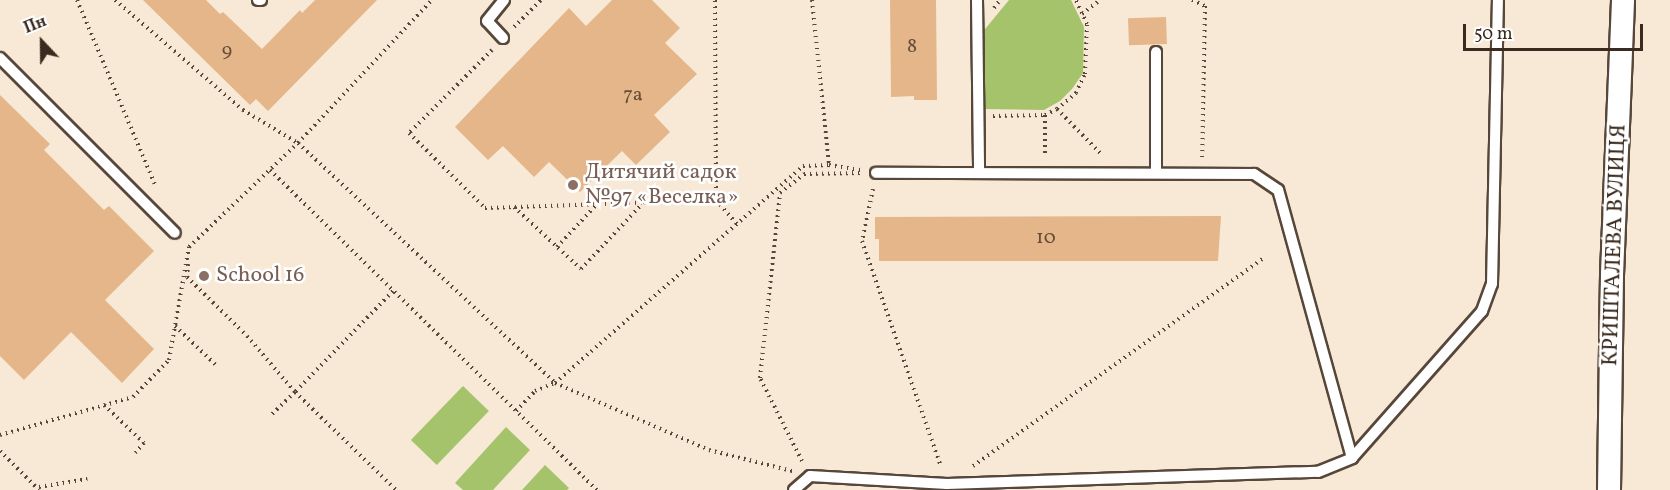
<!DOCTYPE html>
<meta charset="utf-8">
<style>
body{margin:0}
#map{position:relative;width:1670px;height:490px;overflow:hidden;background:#f7e9d6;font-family:Vollkorn,serif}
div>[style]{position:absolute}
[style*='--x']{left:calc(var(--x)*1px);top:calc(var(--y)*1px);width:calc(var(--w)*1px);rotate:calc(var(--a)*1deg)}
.green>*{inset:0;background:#a5c36b;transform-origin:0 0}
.building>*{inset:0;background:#e5b689;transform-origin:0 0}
.path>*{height:4px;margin-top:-2px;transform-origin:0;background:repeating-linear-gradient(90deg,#57473a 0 1.5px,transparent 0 6px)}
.roads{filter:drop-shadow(2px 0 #57473a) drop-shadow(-2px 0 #57473a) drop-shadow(0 2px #57473a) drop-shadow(0 -2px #57473a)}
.service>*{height:10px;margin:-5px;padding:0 5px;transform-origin:5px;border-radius:5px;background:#fff}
.minor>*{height:22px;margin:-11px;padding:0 11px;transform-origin:11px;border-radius:11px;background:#fff}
.dots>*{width:16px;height:16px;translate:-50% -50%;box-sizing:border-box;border:3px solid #fff;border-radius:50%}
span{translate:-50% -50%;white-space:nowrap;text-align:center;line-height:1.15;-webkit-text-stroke:5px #fff;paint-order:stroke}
.number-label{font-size:20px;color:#664d39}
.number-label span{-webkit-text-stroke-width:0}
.education-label{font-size:22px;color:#785e54}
.left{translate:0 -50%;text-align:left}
.street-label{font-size:22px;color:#3b2a1e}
.north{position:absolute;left:12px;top:12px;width:60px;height:60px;-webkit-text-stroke:4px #fff;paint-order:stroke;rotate:338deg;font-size:16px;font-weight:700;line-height:24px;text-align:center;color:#3b2a1e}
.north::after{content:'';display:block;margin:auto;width:21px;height:27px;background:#3b2a1e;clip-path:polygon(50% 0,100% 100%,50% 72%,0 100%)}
.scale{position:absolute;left:1463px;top:24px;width:180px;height:27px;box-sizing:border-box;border:3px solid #3b2a1e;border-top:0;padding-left:8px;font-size:18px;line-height:21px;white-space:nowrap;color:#3b2a1e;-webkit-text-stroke:4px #fff;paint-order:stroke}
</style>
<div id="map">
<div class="green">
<i style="clip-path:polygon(1009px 0,1071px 0,1084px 27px,1083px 73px,1072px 89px,1060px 101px,1044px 110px,981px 109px,981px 34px)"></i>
<i style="left:463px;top:386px;width:36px;height:75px;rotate:44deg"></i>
<i style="clip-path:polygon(506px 427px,530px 450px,493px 490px,463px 490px,455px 483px)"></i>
<i style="clip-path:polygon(545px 465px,569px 488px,567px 490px,522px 490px)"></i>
</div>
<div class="building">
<i style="clip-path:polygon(143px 0,206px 0,220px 14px,223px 12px,262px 49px,300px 10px,302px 13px,315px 0,377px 0,268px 111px,256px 99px,250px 105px)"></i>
<i style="clip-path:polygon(612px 0,652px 0,680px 28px,665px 43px,697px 74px,654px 115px,670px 132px,636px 165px,622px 151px,580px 192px,549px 162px,534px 177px,503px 146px,488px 160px,455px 127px,569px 8px,586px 26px)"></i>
<i style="clip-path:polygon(890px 0,936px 0,937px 100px,914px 100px,914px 96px,891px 97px)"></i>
<i style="left:1166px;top:17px;width:27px;height:38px;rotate:88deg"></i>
<i style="clip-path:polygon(0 95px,50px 144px,44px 150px,104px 210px,109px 206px,154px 251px,105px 300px,154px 349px,122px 383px,71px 332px,24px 380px,0 356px)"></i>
<i style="clip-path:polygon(1221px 216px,1218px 261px,879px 261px,879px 239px,875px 239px,875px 217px)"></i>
</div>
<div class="path">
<i style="--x:77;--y:0;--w:203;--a:67.1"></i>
<i style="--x:115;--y:0;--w:169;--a:40.7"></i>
<i style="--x:243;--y:110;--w:64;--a:31"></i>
<i style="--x:298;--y:143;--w:196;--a:-46.9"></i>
<i style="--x:812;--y:0;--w:166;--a:84.1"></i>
<i style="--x:1192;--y:0;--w:14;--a:25"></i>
<i style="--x:1205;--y:6;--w:151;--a:91.1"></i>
<i style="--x:994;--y:8;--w:10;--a:-53"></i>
<i style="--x:1082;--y:14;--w:23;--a:-38"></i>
<i style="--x:514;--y:27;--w:38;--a:-45"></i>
<i style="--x:492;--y:50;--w:117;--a:135"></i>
<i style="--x:409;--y:133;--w:107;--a:44.6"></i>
<i style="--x:485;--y:208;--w:231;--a:-2"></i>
<i style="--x:716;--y:200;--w:200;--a:-90.3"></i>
<i style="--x:1057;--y:109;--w:66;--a:45.6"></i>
<i style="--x:1045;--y:115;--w:42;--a:90"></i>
<i style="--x:993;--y:116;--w:52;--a:-1.1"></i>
<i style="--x:1045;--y:115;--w:13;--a:-27"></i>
<i style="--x:1057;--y:109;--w:25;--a:-40"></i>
<i style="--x:1076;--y:93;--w:21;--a:-65"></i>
<i style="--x:1085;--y:74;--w:50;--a:-87.7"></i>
<i style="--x:1087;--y:24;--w:26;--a:-115"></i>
<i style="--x:270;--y:170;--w:458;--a:44.4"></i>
<i style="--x:873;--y:189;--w:53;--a:101.9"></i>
<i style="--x:862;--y:241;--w:239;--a:70.7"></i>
<i style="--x:716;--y:200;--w:32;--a:49"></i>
<i style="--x:514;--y:207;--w:91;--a:42.8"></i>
<i style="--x:581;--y:269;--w:91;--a:-46.8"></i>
<i style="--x:557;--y:247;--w:59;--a:-47.1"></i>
<i style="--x:188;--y:264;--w:13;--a:94"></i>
<i style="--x:187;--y:277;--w:84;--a:44.5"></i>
<i style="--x:247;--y:336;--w:74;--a:49.4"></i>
<i style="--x:295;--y:392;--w:35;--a:136"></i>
<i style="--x:393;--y:291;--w:141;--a:134.1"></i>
<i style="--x:295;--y:392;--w:141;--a:44.1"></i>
<i style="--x:175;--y:326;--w:58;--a:43.6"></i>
<i style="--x:104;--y:405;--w:55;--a:43.5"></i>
<i style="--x:144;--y:443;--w:13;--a:132"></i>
<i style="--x:516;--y:411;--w:28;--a:-46"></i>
<i style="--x:535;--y:391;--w:22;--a:-22"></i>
<i style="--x:555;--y:383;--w:330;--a:-41.2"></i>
<i style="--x:803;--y:166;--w:26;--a:-2"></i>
<i style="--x:829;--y:165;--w:33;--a:9"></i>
<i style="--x:0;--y:435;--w:138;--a:-15.9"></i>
<i style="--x:133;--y:397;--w:52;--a:-45.8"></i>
<i style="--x:169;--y:360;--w:115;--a:-80"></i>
<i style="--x:189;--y:247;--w:151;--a:-43.7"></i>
<i style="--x:298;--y:143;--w:352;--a:43"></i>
<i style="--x:555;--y:383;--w:168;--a:23.5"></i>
<i style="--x:709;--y:450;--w:86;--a:14.2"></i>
<i style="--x:0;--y:451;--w:55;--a:45"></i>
<i style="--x:802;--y:461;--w:93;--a:-116.8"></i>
<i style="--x:760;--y:378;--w:186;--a:-83.8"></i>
<i style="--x:780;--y:193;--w:31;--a:-38"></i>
<i style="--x:804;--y:174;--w:58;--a:-1"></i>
<i style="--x:973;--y:466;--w:359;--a:-35.6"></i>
<i style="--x:39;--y:487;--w:49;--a:-9.5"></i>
</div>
<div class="roads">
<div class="service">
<i style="--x:258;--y:0;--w:3;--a:0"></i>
<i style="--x:977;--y:0;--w:173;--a:89.3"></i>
<i style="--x:503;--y:38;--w:23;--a:-133"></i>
<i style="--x:487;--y:21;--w:27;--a:-51"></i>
<i style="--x:1156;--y:52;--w:120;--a:90"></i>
<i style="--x:0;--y:58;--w:247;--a:45"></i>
<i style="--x:1352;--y:458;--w:196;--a:-48.5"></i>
<i style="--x:1482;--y:311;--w:29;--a:-70"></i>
<i style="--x:1492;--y:284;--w:284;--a:-88.8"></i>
<i style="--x:794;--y:490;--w:21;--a:-41"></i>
<i style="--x:810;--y:476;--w:137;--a:3.3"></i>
<i style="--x:947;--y:484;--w:371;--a:-1.9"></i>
<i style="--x:1318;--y:472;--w:37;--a:-22"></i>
<i style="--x:1352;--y:458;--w:278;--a:-105.4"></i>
<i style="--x:1278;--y:190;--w:29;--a:-146"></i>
<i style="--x:1254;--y:174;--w:378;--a:-179.8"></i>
</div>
<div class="minor">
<i style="--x:1609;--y:490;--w:215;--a:-89.2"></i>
<i style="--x:1612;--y:275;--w:275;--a:-87.7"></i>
</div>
</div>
<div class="dots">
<i style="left:573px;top:185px;background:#8d6e63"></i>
<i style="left:204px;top:276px;background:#8d6e63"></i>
</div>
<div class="number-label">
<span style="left:912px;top:47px">8</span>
<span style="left:227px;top:51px">9</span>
<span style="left:633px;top:95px">7а</span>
<span style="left:1046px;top:238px">10</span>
</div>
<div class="education-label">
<span class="left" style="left:585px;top:185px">Дитячий садок<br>№97 «Веселка»</span>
<span class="left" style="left:216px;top:276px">School 16</span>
</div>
<div class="street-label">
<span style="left:1615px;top:245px;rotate:-88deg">КРИШТАЛЕВА ВУЛИЦЯ</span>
</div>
<div class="north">Пн</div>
<div class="scale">50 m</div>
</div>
